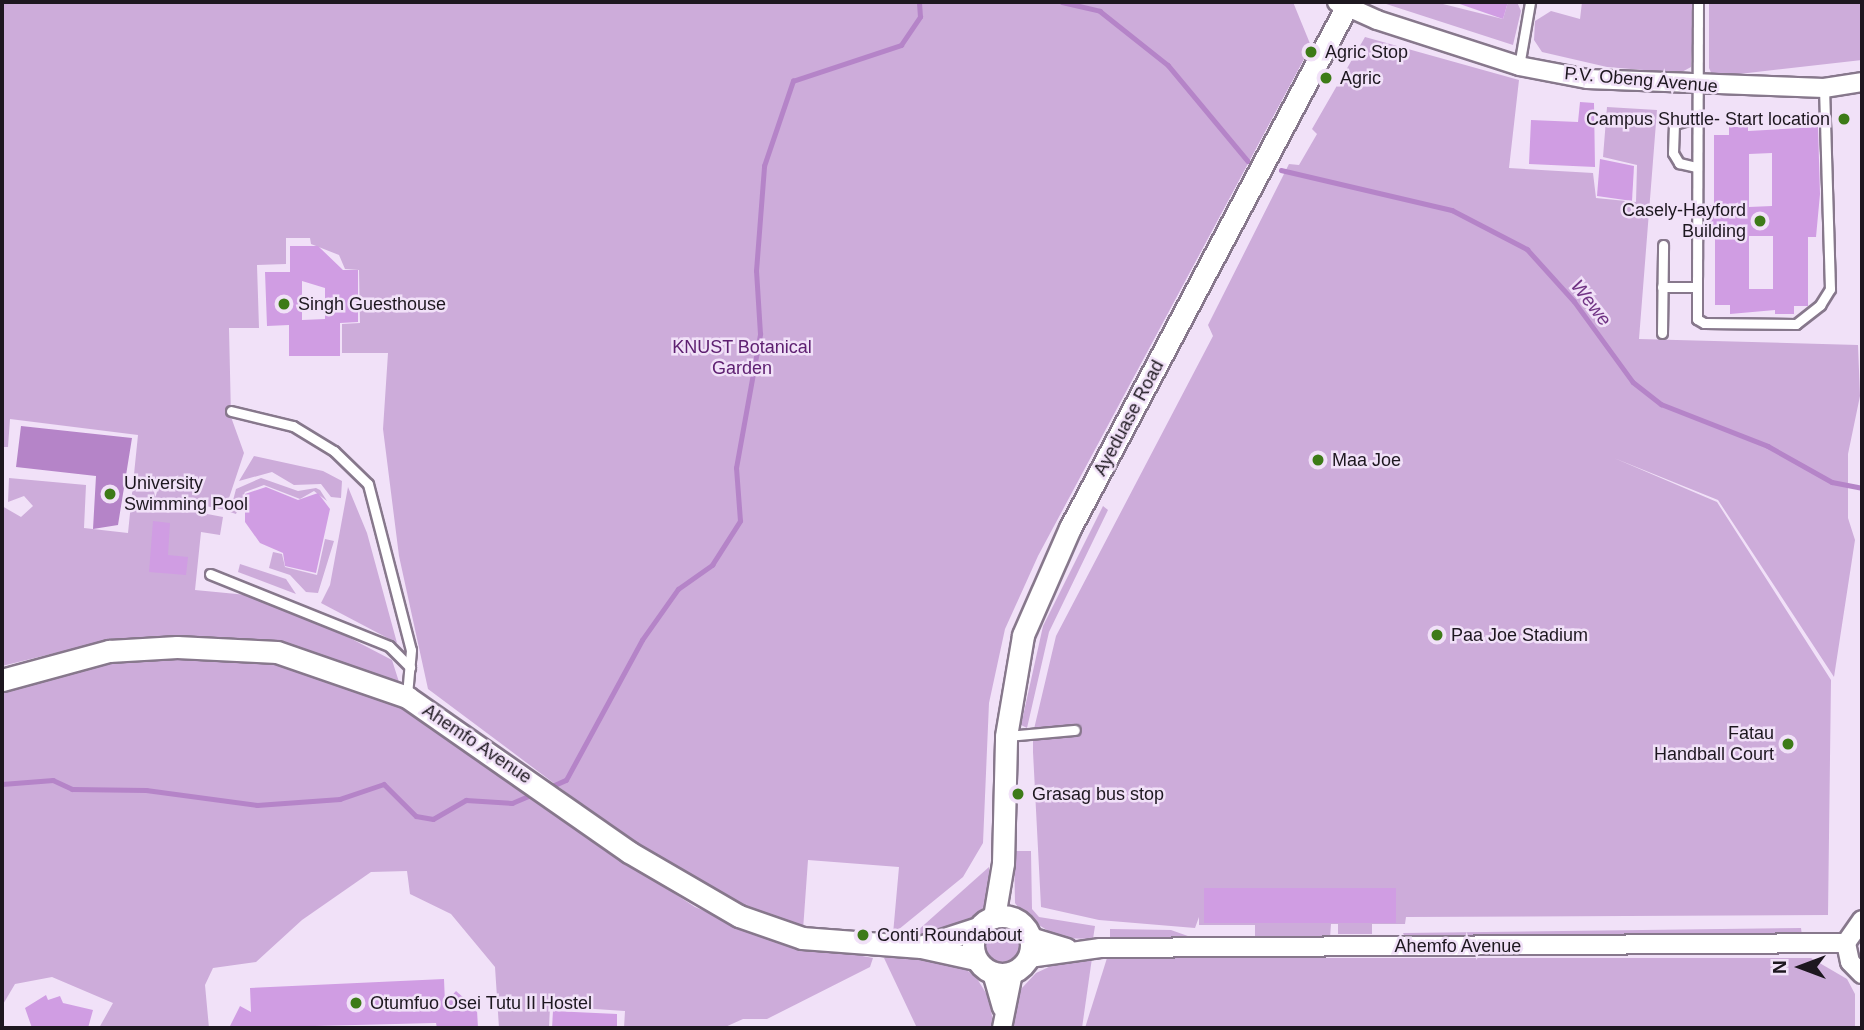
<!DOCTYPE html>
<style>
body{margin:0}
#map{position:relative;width:1864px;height:1030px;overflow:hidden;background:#f1e1f8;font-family:Arial,sans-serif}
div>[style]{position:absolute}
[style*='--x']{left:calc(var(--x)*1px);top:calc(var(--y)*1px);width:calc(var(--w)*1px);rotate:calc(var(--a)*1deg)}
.green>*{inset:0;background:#cdacda}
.round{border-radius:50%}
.water>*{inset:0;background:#b584c8}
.stream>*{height:4.5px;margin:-2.25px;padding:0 2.25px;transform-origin:2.25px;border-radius:2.25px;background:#b584c8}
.building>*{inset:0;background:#d09de3;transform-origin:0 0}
.roads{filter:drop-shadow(2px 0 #87788c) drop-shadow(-2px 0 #87788c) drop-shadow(0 2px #87788c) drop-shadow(0 -2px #87788c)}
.service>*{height:9px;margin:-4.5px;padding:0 4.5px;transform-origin:4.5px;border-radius:4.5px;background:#fff}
.minor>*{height:18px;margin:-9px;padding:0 9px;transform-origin:9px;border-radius:9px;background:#fff}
.tertiary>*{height:21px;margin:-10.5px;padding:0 10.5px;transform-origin:10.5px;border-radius:10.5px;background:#fff}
.tertiary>.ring{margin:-10.5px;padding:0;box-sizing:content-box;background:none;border:21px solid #fff;border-radius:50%}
.dots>*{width:19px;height:19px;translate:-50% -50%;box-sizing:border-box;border:4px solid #f1e1f8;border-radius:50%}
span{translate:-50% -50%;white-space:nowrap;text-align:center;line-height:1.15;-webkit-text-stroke:5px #f1e1f8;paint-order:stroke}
.poi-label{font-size:18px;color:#1d171f}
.left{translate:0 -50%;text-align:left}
.right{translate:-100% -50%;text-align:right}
.street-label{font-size:18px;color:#1d171f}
.park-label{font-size:18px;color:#5e2071}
.water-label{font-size:19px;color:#713485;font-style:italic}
.frame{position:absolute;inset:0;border:4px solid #1d171f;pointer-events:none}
.north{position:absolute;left:1766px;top:932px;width:70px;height:70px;-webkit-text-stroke:5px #f1e1f8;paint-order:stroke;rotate:270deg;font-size:19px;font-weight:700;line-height:28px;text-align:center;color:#1d171f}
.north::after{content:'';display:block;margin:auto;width:24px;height:32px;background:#1d171f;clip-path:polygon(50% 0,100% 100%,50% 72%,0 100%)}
</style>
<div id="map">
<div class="green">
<i style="clip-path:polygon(2px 2px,1293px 2px,1311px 46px,1038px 556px,1005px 629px,989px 703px,983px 843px,963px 877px,893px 934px,899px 867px,808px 860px,803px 930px,757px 915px,678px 876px,428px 689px,399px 556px,383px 429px,388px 353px,342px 353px,342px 324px,360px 323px,359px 270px,345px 269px,339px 255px,311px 244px,310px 238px,286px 238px,286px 264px,257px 265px,259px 328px,229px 328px,231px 417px,244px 453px,225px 510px,182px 501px,181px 509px,223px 517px,220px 535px,201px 532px,195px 590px,247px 595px,346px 636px,392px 660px,399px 682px,308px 650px,215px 637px,96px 643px,2px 666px,2px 506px,21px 517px,33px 506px,24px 496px,8px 502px,9px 478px,86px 485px,84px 528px,128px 533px,138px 435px,10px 419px,8px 447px,2px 447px)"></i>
<i style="clip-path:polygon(1380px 2px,1435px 2px,1503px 19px,1508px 2px,1517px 2px,1521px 11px,1513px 45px)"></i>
<i style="clip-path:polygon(1582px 2px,1695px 2px,1691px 67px,1680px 73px,1607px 67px,1542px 52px,1534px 40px,1535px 21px,1551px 11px,1580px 19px)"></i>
<i style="clip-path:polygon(1709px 2px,1862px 2px,1862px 60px,1713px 77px,1709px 68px)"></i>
<i style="clip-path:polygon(1365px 37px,1519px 80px,1509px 168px,1593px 173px,1596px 198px,1636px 202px,1637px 165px,1603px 157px,1607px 107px,1657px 110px,1639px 339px,1858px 345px,1860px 396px,1848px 454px,1848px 518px,1855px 540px,1834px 677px,1718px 500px,1614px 458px,1717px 502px,1831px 680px,1828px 915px,1406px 917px,1405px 924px,1372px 924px,1372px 934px,1338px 934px,1338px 924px,1331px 924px,1330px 938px,1255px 938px,1255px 925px,1199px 925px,1199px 917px,1195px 928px,1099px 920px,1041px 907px,1033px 752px,1033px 736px,1040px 729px,1034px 729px,1056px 636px,1213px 336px,1208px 325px,1289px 164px,1299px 165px,1317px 134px,1312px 129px)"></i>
<i style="clip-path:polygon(254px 456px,323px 471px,342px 481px,341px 498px,331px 497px,321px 484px,294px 485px,272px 472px,239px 481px)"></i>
<i style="clip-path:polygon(261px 478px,298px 491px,316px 488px,320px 490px,327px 501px,314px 491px,300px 499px,264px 485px,245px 492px,236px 514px,230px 512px,236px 489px)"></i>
<i style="clip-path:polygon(348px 487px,367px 533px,397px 643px,321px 603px,330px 585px)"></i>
<i style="clip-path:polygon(1103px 506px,1108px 510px,1049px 632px,1027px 728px,1021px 725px,1043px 626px)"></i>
<i style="clip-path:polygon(325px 539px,334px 541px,318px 593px,306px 592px,290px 575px,269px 568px,273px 552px,282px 554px,285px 567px,317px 575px)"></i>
<i style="clip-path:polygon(240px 564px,286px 579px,296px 594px,238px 572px)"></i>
<i style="clip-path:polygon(183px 657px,273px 662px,405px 707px,563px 821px,695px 907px,767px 938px,873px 958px,870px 967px,767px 1019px,743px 1019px,723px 1028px,624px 1028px,625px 1011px,550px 1006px,549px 1028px,499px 1028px,495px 967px,451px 914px,410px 894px,407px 871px,371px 872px,302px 920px,256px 962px,213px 968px,205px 985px,209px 1028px,99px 1028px,113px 1003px,52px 977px,15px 984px,2px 1006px,2px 689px,120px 662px)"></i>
<i style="clip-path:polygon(1014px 851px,1031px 851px,1032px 909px,1039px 917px,1095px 926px,1093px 939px,1060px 938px,1024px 916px,1015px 903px)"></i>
<i style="clip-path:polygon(989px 867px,989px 900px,969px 925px,907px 940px)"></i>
<i class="round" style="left:979px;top:923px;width:46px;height:46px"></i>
<i style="clip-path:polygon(1801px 928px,1802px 936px,1405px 937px,1403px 933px)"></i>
<i style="clip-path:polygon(1110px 929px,1171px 930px,1199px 940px,1110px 939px)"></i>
<i style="clip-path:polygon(884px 958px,934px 958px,960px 965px,976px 977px,989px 998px,994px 1028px,917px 1028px)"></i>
<i style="clip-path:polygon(1092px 958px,1082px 1028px,1011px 1028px,1021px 989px,1036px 973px,1066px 959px)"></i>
<i style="clip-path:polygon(1107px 958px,1811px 958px,1847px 979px,1855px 994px,1855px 1028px,1085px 1028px)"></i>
</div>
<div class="water">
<i style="clip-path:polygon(21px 426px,132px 438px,118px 525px,93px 529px,96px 476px,16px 467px)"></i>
</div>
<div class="stream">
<i style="--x:218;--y:2;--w:82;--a:0"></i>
<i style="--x:1062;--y:2;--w:39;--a:13"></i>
<i style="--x:1100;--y:11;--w:87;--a:38.5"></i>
<i style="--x:1168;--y:65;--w:125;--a:50.2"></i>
<i style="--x:1281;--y:170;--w:176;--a:13.2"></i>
<i style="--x:1452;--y:210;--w:85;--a:27.5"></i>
<i style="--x:1527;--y:249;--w:70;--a:47.9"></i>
<i style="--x:1574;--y:301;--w:100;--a:53.9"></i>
<i style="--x:1633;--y:382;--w:36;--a:38"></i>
<i style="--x:1661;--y:404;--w:115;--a:21.4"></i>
<i style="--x:1768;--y:446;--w:73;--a:29.4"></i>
<i style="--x:1832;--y:482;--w:31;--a:11"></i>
<i style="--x:2;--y:784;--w:51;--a:-4.5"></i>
<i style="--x:53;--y:780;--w:21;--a:25"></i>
<i style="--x:72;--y:789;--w:74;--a:0.8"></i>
<i style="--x:146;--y:790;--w:112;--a:7.7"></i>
<i style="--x:257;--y:805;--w:83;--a:-4.1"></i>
<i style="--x:340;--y:799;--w:46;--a:-18.8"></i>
<i style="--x:384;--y:784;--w:45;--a:45"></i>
<i style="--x:416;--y:816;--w:17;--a:10"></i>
<i style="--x:433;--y:819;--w:38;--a:-30"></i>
<i style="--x:466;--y:800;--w:46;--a:3.7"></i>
<i style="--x:512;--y:803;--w:25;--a:-23"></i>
<i style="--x:550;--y:787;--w:17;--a:-24"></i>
<i style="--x:566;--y:780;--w:159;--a:-61.5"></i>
<i style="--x:642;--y:640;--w:62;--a:-54.8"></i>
<i style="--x:678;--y:589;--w:42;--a:-35.2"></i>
<i style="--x:712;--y:565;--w:52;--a:-57.5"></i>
<i style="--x:740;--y:521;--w:53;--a:-94.3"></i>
<i style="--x:736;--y:468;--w:136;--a:-79.8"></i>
<i style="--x:760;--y:334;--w:63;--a:-93.6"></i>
<i style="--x:756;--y:271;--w:105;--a:-85.6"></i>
<i style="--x:764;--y:166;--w:90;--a:-71.2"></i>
<i style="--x:793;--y:81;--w:114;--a:-18.4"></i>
<i style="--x:901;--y:45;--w:34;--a:-56"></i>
<i style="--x:920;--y:17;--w:15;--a:-94"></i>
</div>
<div class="building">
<i style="clip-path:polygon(1454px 2px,1508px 2px,1503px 19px)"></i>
<i style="clip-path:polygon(1580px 102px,1594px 103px,1595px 167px,1529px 164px,1531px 120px,1578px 122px)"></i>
<i style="clip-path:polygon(evenodd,1729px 127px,1748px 127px,1748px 131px,1818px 127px,1820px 194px,1816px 237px,1808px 237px,1808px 306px,1794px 306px,1794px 314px,1775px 314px,1775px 310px,1730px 314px,1730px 305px,1715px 305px,1715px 236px,1705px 236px,1705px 205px,1714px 205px,1714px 135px,1729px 135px,1729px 127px,1772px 153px,1772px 206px,1749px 207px,1749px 154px,1772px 153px,1729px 127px,1749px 236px,1773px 236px,1773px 289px,1749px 289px,1749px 236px)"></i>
<i style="clip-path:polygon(1600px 159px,1634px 166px,1632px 201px,1597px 196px)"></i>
<i style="clip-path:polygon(evenodd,290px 246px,318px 246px,343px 270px,358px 270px,358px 322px,340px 323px,340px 356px,289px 356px,289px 325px,267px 326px,265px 272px,290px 272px,290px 246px,302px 281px,325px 288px,325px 319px,302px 320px,302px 281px)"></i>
<i style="clip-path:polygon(266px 487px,298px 500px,318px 493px,330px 509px,316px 573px,285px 566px,283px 553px,260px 543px,245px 522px,245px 494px)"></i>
<i style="clip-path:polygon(153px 521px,170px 523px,168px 555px,188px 557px,186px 575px,149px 572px)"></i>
<i style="left:1396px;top:888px;width:35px;height:192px;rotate:90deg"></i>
<i style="clip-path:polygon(444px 979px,445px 1003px,456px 991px,465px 999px,454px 1011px,477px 1010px,478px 1028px,437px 1028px,436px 1023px,229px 1028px,240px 1006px,251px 1012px,250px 988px)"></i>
<i style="clip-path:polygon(46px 995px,48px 1000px,60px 996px,63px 1003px,93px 1010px,88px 1028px,32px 1028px,25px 1008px)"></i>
<i style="clip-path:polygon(553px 1011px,617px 1014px,617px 1028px,552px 1028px)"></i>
</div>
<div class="roads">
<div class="service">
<i style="--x:1519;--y:66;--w:65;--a:-80.2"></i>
<i style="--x:1695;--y:118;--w:22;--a:164"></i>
<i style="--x:1674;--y:124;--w:29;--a:92"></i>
<i style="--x:1673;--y:153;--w:12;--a:59"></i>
<i style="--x:1679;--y:163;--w:17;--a:13"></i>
<i style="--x:1662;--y:287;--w:35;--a:0"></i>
<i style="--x:1697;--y:287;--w:32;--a:90"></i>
<i style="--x:1697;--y:319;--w:8;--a:30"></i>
<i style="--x:1704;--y:323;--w:92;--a:0.6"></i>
<i style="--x:1796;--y:324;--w:31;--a:-38"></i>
<i style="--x:1820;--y:305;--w:19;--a:-58"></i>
<i style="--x:1830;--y:289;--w:201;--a:-91.7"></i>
<i style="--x:1697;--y:287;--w:285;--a:-89.8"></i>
<i style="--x:1662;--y:333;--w:88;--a:-89.3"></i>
<i style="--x:231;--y:411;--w:64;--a:13.6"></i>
<i style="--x:293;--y:426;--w:48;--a:31.4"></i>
<i style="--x:334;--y:451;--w:47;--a:44.1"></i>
<i style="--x:368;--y:484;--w:171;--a:75.5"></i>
<i style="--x:411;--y:650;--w:45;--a:95.1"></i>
<i style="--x:210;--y:574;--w:193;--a:21.9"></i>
<i style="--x:389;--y:646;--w:30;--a:45"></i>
<i style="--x:1006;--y:736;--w:69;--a:-5"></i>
</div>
<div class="minor">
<i style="--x:1337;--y:2;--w:44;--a:24.2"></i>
<i style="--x:1377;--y:20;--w:149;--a:17.9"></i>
<i style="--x:1519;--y:66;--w:69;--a:10.8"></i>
<i style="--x:1587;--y:79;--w:237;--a:2.2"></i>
<i style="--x:1824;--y:88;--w:38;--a:-9"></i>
<i style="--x:1862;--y:920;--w:28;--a:125"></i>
<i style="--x:1846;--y:943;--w:19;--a:78"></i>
<i style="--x:1850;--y:962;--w:17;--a:45"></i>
<i style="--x:1031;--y:937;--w:38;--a:17"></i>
<i style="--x:1029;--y:958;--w:72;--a:-8"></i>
<i style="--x:1100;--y:948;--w:746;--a:-0.38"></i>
<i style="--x:992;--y:973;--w:36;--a:74"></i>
<i style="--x:1002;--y:1028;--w:56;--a:-78.7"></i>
</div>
<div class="tertiary">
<i style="--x:2;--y:680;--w:111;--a:-15.2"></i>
<i style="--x:109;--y:651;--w:68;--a:-3.4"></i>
<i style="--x:177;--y:647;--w:100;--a:2.9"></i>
<i style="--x:277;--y:652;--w:138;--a:19.1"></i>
<i style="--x:407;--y:697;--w:271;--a:34.9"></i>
<i style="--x:629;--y:852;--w:127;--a:30.2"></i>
<i style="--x:739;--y:916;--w:67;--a:19.2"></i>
<i style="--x:802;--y:938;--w:119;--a:4.3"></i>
<i style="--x:921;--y:947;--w:56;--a:12.3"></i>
<i class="ring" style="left:973px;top:916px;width:37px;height:37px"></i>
<i style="--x:994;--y:917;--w:55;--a:-80.5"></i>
<i style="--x:1003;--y:863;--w:127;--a:-88.6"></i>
<i style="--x:1006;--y:736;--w:102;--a:-80.4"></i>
<i style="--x:1023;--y:635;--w:117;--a:-66.3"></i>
<i style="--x:1070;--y:528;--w:595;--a:-62.06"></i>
<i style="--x:923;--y:946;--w:58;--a:-18.1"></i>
</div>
</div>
<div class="dots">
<i style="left:1311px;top:52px;background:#3d7b18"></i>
<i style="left:1326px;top:78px;background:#3d7b18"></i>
<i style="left:1844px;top:119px;background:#3d7b18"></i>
<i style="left:1760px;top:221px;background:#3d7b18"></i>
<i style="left:284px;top:304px;background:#3d7b18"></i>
<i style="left:1318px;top:460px;background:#3d7b18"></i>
<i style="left:110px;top:494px;background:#3d7b18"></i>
<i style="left:1437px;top:635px;background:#3d7b18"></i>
<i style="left:1788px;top:744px;background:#3d7b18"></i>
<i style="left:1018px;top:794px;background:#3d7b18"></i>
<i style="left:863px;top:935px;background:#3d7b18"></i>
<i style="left:356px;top:1003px;background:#3d7b18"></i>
</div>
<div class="poi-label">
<span class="left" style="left:1325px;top:52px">Agric Stop</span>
<span class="left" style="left:1340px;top:78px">Agric</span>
<span class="right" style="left:1830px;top:119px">Campus Shuttle- Start location</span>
<span class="right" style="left:1746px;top:221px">Casely-Hayford<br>Building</span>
<span class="left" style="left:298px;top:304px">Singh Guesthouse</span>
<span class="left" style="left:1332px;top:460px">Maa Joe</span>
<span class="left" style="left:124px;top:494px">University<br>Swimming Pool</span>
<span class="left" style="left:1451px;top:635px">Paa Joe Stadium</span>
<span class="right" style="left:1774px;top:744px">Fatau<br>Handball Court</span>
<span class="left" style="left:1032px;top:794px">Grasag bus stop</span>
<span class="left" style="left:877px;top:935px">Conti Roundabout</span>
<span class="left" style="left:370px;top:1003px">Otumfuo Osei Tutu II Hostel</span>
</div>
<div class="street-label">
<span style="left:1641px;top:80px;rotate:5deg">P.V. Obeng Avenue</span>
<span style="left:1129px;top:418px;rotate:-62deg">Ayeduase Road</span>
<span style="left:477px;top:744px;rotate:34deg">Ahemfo Avenue</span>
<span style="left:1458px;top:946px">Ahemfo Avenue</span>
</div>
<div class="park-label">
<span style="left:742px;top:358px">KNUST Botanical<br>Garden</span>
</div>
<div class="water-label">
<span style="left:1591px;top:303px;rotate:52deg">Wewe</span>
</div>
<div class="frame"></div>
<div class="north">N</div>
</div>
